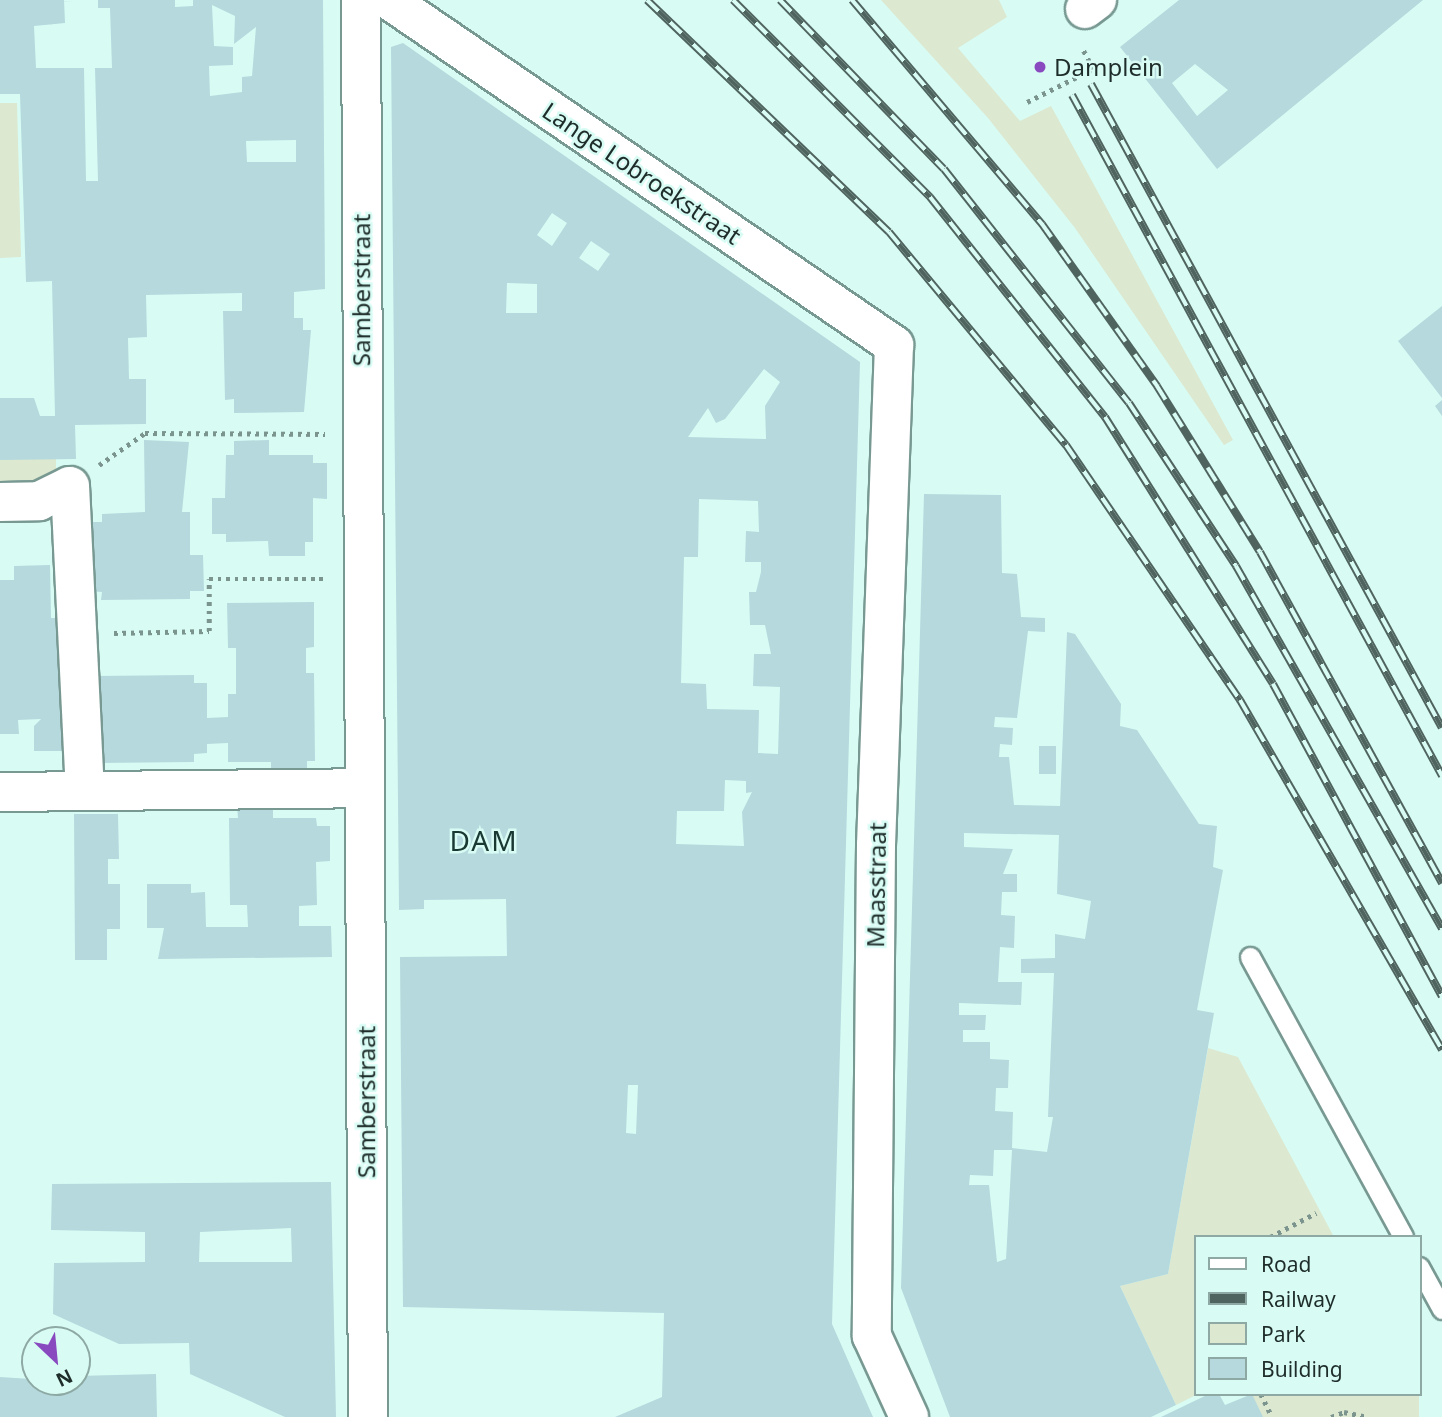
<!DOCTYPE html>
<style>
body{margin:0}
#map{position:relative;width:1442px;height:1417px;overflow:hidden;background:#d8fcf4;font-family:"Noto Sans",sans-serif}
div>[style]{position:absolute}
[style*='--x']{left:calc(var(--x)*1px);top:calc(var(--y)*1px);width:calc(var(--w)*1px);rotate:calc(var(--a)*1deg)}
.green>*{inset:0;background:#dce8d0;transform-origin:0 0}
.building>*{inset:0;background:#b5d9dd;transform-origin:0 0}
.path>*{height:4.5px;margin-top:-2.25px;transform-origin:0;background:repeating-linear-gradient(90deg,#7b948e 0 3.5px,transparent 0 8.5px)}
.roads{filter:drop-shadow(2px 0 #789992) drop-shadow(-2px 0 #789992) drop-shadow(0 2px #789992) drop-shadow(0 -2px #789992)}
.service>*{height:19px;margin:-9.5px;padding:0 9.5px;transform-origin:9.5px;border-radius:9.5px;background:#fff}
.minor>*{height:38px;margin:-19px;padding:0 19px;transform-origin:19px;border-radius:19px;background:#fff}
.rail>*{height:8px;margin-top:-4px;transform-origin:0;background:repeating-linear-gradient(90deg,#d8fcf4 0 16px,#50645f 0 32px);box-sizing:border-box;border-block:2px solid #50645f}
.dots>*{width:19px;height:19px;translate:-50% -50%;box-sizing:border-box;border:4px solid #d8fcf4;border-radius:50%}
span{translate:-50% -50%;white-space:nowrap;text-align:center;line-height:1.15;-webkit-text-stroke:5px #d8fcf4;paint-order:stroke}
.poi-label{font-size:24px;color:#1f2d2a}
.left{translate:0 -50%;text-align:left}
.street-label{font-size:24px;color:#1f2d2a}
.quarter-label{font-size:28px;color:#193832;letter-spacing:2px}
.legend{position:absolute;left:1194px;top:1235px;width:228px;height:161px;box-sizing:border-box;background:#d8fcf4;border:2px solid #8ea9a3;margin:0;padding:9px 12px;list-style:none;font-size:21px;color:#1f2d2a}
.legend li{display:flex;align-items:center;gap:14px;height:35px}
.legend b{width:35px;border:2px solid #8ea9a3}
.north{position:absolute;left:21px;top:1326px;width:70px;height:70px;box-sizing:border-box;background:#d8fcf4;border:2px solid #8ea9a3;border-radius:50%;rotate:154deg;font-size:19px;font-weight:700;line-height:28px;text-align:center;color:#1f2d2a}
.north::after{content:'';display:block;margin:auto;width:24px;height:32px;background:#894ac0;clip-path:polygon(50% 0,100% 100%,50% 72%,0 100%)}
</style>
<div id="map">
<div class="green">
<i style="clip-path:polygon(881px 0,999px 0,1007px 17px,958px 48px,1020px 121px,1051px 106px,1233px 440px,1224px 445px,1075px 228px,988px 118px)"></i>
<i style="clip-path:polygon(0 103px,17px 103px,21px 257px,0 258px)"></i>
<i style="left:56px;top:459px;width:27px;height:56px;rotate:90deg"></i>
<i style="clip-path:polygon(1208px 1048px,1238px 1057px,1334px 1237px,1195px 1237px,1198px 1394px,1176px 1405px,1120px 1286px,1168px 1274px)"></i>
<i style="left:1252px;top:1394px;width:167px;height:25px"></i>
</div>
<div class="building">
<i style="clip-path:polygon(evenodd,0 0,64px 0,65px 23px,34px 26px,36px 68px,84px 68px,86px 181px,98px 181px,95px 68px,112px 68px,110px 8px,98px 8px,98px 0,175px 0,175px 7px,193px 6px,193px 0,323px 0,325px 289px,294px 292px,294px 318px,303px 318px,303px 330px,311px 330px,304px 412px,234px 413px,234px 399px,225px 400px,223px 311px,242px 311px,242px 293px,146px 295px,147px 337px,128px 338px,129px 379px,146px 379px,146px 424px,75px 425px,76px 459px,0 460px,0 398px,34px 398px,40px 416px,55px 416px,52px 281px,26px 282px,20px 94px,0 94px,0 0,212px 5px,235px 16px,234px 44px,256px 27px,252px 76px,242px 77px,242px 92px,210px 96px,209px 66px,233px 65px,233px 47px,214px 46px,212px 5px,0 0,296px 140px,296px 162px,247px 162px,246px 141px,296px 140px)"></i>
<i style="clip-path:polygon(evenodd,1179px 0,1423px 0,1217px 169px,1120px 47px,1179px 0,1195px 64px,1228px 90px,1197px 116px,1172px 83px,1195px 64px)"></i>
<i style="clip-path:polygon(evenodd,403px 43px,860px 362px,832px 1324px,873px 1417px,615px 1417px,662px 1397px,664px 1313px,403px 1307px,400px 957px,507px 956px,506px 899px,424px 900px,424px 909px,399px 910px,391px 47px,403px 43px,552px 213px,567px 223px,552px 246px,537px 235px,552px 213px,403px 43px,591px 241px,610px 254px,598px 271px,579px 258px,591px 241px,403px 43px,507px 283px,537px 284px,537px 313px,506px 313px,507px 283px,403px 43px,764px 369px,780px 382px,765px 406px,766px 439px,688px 437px,708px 408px,716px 423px,725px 419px,764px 369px,403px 43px,699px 499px,758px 501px,759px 532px,746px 531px,745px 562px,761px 562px,761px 572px,756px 592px,749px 592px,750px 625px,765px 625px,771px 654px,754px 654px,753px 686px,780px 687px,778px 754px,758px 753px,759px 710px,707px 709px,706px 684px,681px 683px,684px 557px,698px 557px,699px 499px,403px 43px,725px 780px,746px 781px,746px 793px,752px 792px,742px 812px,744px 846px,676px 844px,677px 811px,724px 811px,725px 780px,403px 43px,628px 1085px,638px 1085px,636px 1134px,626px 1133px,628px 1085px)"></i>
<i style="clip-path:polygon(1442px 306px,1442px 398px,1398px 341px)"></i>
<i style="clip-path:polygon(1442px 400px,1442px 416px,1435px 406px)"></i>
<i style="clip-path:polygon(144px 440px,189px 442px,182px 512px,190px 512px,190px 555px,203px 555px,204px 591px,190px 591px,190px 599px,101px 600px,102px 592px,89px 591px,89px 522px,102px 522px,102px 514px,145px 512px)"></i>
<i style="clip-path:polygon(269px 440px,269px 455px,313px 455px,313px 463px,327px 463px,327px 499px,313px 498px,313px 542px,305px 542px,305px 556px,269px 556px,268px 541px,226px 542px,226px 534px,212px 534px,212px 498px,225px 498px,226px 455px,234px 455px,234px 441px)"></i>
<i style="clip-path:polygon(evenodd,924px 494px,1001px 495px,1002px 573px,1017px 574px,1021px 617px,1045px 618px,1045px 632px,1028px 631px,1017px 718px,995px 717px,994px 727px,1013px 728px,1012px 745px,1000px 744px,999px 757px,1009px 757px,1014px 805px,1060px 806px,1067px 632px,1075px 634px,1121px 704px,1120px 726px,1137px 730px,1199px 824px,1217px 826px,1213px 867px,1223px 870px,1197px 1010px,1214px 1013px,1168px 1274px,1120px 1286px,1176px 1405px,1151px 1417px,950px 1417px,901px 1288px,924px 494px,964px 833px,1059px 835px,1057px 894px,1091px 901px,1085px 939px,1055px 934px,1055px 958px,1021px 959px,1021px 973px,1054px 973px,1048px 1117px,1053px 1117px,1047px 1152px,1012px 1148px,1013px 1112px,995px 1111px,996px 1088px,1008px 1088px,1009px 1060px,990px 1059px,990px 1042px,963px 1042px,963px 1030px,985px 1030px,986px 1015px,959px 1015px,959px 1003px,1021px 1005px,1022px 982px,998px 982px,1000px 947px,1014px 948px,1015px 916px,1001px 915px,1002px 892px,1017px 892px,1017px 874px,1003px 874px,1013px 849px,964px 847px,964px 833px,924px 494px,994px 1150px,1012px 1150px,1006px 1259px,997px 1262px,989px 1185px,969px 1185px,970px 1175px,993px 1176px,994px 1150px)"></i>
<i style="clip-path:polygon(50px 565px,51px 618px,61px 618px,73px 751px,34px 751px,34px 726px,41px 719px,18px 720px,19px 734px,0 734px,0 580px,14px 580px,14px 566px)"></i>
<i style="clip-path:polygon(314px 602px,314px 647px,306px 648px,306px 673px,314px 673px,315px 761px,307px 761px,307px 775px,271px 776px,271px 762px,228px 762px,228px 743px,207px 744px,207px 753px,194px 754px,194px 762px,96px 763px,95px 676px,194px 675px,194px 683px,207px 683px,207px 718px,228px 717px,228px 694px,236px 694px,236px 648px,228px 648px,227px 603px)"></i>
<i style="left:1039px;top:746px;width:17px;height:28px"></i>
<i style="clip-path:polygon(237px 804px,273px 804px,273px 818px,316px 818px,317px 826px,330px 826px,330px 861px,316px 862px,317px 905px,299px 906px,299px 926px,331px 926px,332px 957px,158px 959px,164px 928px,147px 928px,147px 884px,191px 884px,191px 893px,205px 892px,206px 927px,248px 927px,247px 905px,230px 905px,229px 818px,238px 818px)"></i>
<i style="clip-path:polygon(74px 814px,118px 814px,119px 859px,108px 859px,108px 884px,120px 884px,120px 929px,107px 929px,107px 960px,75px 960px)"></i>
<i style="clip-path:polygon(evenodd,331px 1182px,336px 1417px,285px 1417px,190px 1374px,189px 1343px,119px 1344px,53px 1314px,54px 1263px,145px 1262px,145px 1232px,51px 1230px,52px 1184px,331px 1182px,291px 1228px,292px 1262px,199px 1262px,200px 1232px,291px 1228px)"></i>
<i style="clip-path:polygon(156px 1374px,157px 1417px,0 1417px,0 1377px,77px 1382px,77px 1376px)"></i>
<i style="clip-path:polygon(1209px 1394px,1219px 1394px,1225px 1405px,1252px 1394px,1263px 1417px,1161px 1417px)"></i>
</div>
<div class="path">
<i style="--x:1027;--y:102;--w:74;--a:-26.6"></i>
<i style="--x:1093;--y:69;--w:24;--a:-118"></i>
<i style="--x:99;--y:465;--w:56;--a:-34.8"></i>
<i style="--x:145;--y:433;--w:180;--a:0.3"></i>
<i style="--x:114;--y:633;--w:95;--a:-1.2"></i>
<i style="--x:209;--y:631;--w:52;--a:-90"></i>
<i style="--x:209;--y:579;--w:116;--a:0"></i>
<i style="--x:1270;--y:1237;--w:52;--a:-27.6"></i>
<i style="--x:1261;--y:1394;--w:25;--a:64"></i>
<i style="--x:1331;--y:1417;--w:14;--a:-21"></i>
<i style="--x:1344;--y:1412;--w:24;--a:12"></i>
</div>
<div class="roads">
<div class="service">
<i style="--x:1250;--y:957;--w:319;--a:61.3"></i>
<i style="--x:1419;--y:1267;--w:48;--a:61.3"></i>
</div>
<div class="minor">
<i style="--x:361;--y:0;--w:1417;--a:89.72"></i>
<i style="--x:389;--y:0;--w:612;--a:34.34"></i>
<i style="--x:894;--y:345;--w:500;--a:92.06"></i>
<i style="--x:876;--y:845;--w:491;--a:90.5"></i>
<i style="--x:872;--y:1336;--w:89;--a:65.4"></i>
<i style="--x:1085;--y:9;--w:15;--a:-37"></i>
<i style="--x:0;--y:502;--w:39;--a:-1"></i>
<i style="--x:39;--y:501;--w:34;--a:-26"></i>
<i style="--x:70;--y:486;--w:304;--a:87.2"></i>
<i style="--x:0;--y:792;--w:365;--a:-0.6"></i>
</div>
</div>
<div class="rail">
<i style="--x:647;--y:0;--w:335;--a:43.8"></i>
<i style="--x:889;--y:232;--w:277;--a:50.3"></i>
<i style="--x:1066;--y:445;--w:309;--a:55.7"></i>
<i style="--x:1240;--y:700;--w:404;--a:60"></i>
<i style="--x:733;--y:0;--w:279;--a:45"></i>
<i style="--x:930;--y:197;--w:281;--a:51.5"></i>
<i style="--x:1105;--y:417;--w:315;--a:57.8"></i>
<i style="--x:1273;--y:684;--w:355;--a:61.6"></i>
<i style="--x:780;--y:0;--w:235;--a:45.9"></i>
<i style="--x:944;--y:169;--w:298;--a:51.7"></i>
<i style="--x:1129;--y:403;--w:195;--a:56.7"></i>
<i style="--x:1236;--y:566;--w:417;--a:60.4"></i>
<i style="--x:852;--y:0;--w:294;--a:49.7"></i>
<i style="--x:1042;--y:224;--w:199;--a:54.6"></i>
<i style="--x:1157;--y:386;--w:195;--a:58.2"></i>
<i style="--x:1260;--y:552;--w:378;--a:61.2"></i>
<i style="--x:1091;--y:84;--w:733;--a:61.41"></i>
<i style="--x:1072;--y:95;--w:775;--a:61.48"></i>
</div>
<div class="dots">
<i style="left:1040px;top:67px;background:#894ac0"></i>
</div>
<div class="poi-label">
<span class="left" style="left:1054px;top:67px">Damplein</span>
</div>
<div class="street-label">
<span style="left:642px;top:173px;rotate:34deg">Lange Lobroekstraat</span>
<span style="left:361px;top:290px;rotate:-90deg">Samberstraat</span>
<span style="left:876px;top:885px;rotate:-89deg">Maasstraat</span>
<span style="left:366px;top:1102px;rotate:-90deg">Samberstraat</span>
</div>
<div class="quarter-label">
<span style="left:484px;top:840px">DAM</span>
</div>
<ul class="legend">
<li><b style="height:9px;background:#fff"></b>Road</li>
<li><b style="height:9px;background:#50645f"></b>Railway</li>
<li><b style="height:19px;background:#dce8d0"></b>Park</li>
<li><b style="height:19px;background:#b5d9dd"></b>Building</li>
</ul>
<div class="north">N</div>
</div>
